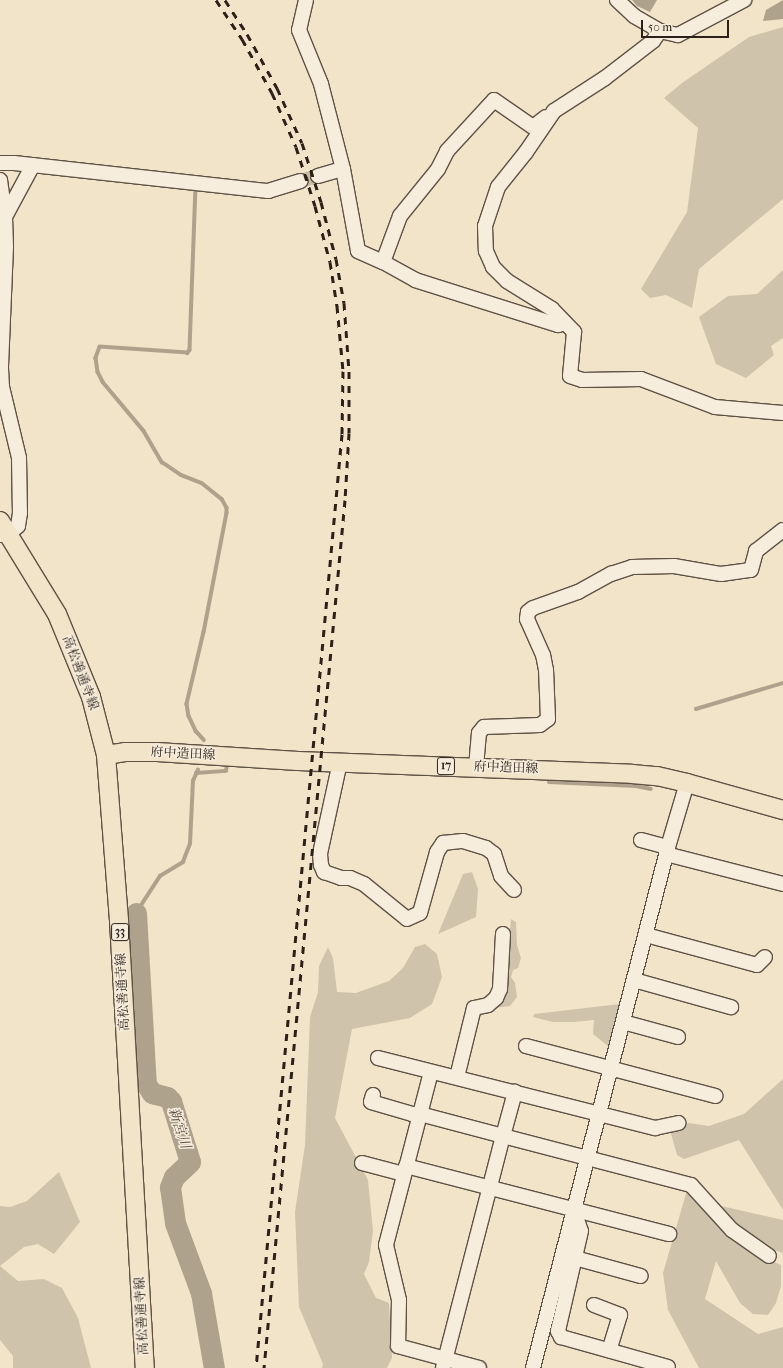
<!DOCTYPE html>
<meta charset="utf-8">
<style>
body{margin:0}
#map{position:relative;width:783px;height:1368px;overflow:hidden;background:#f2e4c9;font-family:"IM FELL French Canon","Noto Serif JP",serif}
div>[style]{position:absolute}
[style*='--x']{left:calc(var(--x)*1px);top:calc(var(--y)*1px);width:calc(var(--w)*1px);rotate:calc(var(--a)*1deg)}
.green>*{inset:0;background:#d0c3ab}
.water>*{inset:0;background:#afa28d}
.stream>*{height:3.5px;margin:-1.75px;padding:0 1.75px;transform-origin:1.75px;border-radius:1.75px;background:#afa28d}
.river>*{height:21px;margin:-10.5px;padding:0 10.5px;transform-origin:10.5px;border-radius:10.5px;background:#afa28d}
.minor-tunnel>*{height:14px;margin-top:-7px;transform-origin:0;background:repeating-linear-gradient(90deg,#cabda6 0 14px,transparent 0 21px)}
.roads{filter:drop-shadow(1px 0 #5e5245) drop-shadow(-1px 0 #5e5245) drop-shadow(0 1px #5e5245) drop-shadow(0 -1px #5e5245)}
.minor>*{height:14px;margin:-7px;padding:0 7px;transform-origin:7px;border-radius:7px;background:#f7eddc}
.major>*{height:18px;margin:-9px;padding:0 9px;transform-origin:9px;border-radius:9px;background:#f2e4c9}
.rail>*{height:3px;margin-top:-1.5px;transform-origin:0;background:repeating-linear-gradient(90deg,#2c2119 0 7px,transparent 0 14px)}
span{translate:-50% -50%;white-space:nowrap;text-align:center;line-height:1.15;-webkit-text-stroke:3px #f7eddc;paint-order:stroke}
.shield-label span{padding:1px 3px;background:#f7eddc;border:1px solid;border-radius:3px;-webkit-text-stroke-width:0}
.shield-label{font-size:12px;color:#2c2119;font-weight:700}
.street-label{font-size:13px;color:#2c2119}
.water-label{font-size:14px;color:#5a4e42;font-style:italic}
.scale{position:absolute;left:641px;top:20px;width:88px;height:18px;box-sizing:border-box;border:2px solid #2c2119;border-top:0;padding-left:5px;font-size:12px;line-height:14px;white-space:nowrap;color:#2c2119;-webkit-text-stroke:3px #f7eddc;paint-order:stroke}
</style>
<div id="map">
<div class="green">
<i style="clip-path:polygon(783px 27px,783px 199px,699px 269px,692px 308px,666px 295px,650px 298px,641px 289px,687px 212px,698px 128px,664px 98px,682px 83px,749px 37px)"></i>
<i style="clip-path:polygon(783px 270px,783px 338px,771px 346px,774px 355px,746px 378px,716px 364px,699px 317px,728px 296px,757px 294px)"></i>
<i style="clip-path:polygon(472px 872px,478px 889px,476px 917px,438px 934px,463px 874px)"></i>
<i style="clip-path:polygon(511px 919px,516px 922px,517px 945px,521px 958px,518px 968px,513px 970px,511px 977px,515px 983px,517px 997px,510px 1006px,494px 1008px,510px 931px)"></i>
<i style="clip-path:polygon(425px 944px,437px 954px,442px 977px,432px 1004px,410px 1018px,352px 1029px,335px 1118px,368px 1180px,373px 1231px,369px 1262px,364px 1274px,376px 1298px,389px 1303px,392px 1358px,387px 1368px,322px 1368px,323px 1364px,299px 1307px,295px 1212px,305px 1145px,310px 1017px,318px 992px,319px 966px,328px 947px,333px 958px,337px 992px,356px 993px,389px 981px,403px 968px,415px 947px)"></i>
<i style="clip-path:polygon(620px 1004px,608px 1046px,593px 1034px,594px 1020px,574px 1022px,553px 1022px,533px 1017px,534px 1014px)"></i>
<i style="clip-path:polygon(783px 1079px,783px 1210px,739px 1140px,684px 1159px,677px 1155px,670px 1130px,689px 1123px,709px 1126px,744px 1114px)"></i>
<i style="clip-path:polygon(59px 1172px,80px 1222px,54px 1254px,38px 1244px,24px 1247px,0 1266px,0 1206px,10px 1207px,27px 1201px)"></i>
<i style="clip-path:polygon(687px 1190px,760px 1256px,781px 1265px,781px 1286px,776px 1303px,768px 1315px,753px 1314px,740px 1303px,716px 1261px,705px 1299px,758px 1334px,783px 1327px,783px 1368px,699px 1368px,668px 1310px,663px 1273px)"></i>
<i style="clip-path:polygon(717px 1205px,783px 1220px,783px 1253px,765px 1247px,736px 1227px)"></i>
<i style="clip-path:polygon(0 1266px,18px 1281px,44px 1279px,62px 1288px,78px 1318px,91px 1368px,13px 1368px,13px 1356px,0 1340px)"></i>
</div>
<div class="water">
<i style="clip-path:polygon(632px 0,657px 0,650px 12px,637px 6px)"></i>
<i style="clip-path:polygon(783px 0,783px 19px,763px 21px,766px 10px)"></i>
</div>
<div class="stream">
<i style="--x:196;--y:186;--w:164;--a:92.1"></i>
<i style="--x:190;--y:350;--w:4;--a:124"></i>
<i style="--x:188;--y:353;--w:88;--a:-176.1"></i>
<i style="--x:100;--y:347;--w:12;--a:110"></i>
<i style="--x:96;--y:358;--w:14;--a:82"></i>
<i style="--x:98;--y:372;--w:11;--a:63"></i>
<i style="--x:103;--y:382;--w:64;--a:50.1"></i>
<i style="--x:144;--y:431;--w:36;--a:60"></i>
<i style="--x:162;--y:462;--w:23;--a:34"></i>
<i style="--x:181;--y:475;--w:22;--a:21"></i>
<i style="--x:202;--y:483;--w:26;--a:39"></i>
<i style="--x:222;--y:499;--w:10;--a:61"></i>
<i style="--x:227;--y:508;--w:5;--a:90"></i>
<i style="--x:227;--y:513;--w:121;--a:100.9"></i>
<i style="--x:204;--y:632;--w:74;--a:103.3"></i>
<i style="--x:187;--y:704;--w:12;--a:81"></i>
<i style="--x:189;--y:716;--w:17;--a:65"></i>
<i style="--x:196;--y:731;--w:12;--a:48"></i>
<i style="--x:696;--y:709;--w:91;--a:-16.6"></i>
<i style="--x:309;--y:770;--w:26;--a:2"></i>
<i style="--x:196;--y:773;--w:30;--a:-4"></i>
<i style="--x:226;--y:771;--w:6;--a:-81"></i>
<i style="--x:227;--y:765;--w:4;--a:0"></i>
<i style="--x:549;--y:782;--w:87;--a:2.6"></i>
<i style="--x:636;--y:786;--w:15;--a:11"></i>
<i style="--x:136;--y:913;--w:44;--a:-57"></i>
<i style="--x:160;--y:876;--w:27;--a:-31"></i>
<i style="--x:183;--y:862;--w:19;--a:-69"></i>
<i style="--x:190;--y:844;--w:63;--a:-87.3"></i>
<i style="--x:193;--y:781;--w:12;--a:-66"></i>
</div>
<div class="river">
<i style="--x:136;--y:913;--w:171;--a:86.7"></i>
<i style="--x:146;--y:1084;--w:11;--a:56"></i>
<i style="--x:152;--y:1093;--w:16;--a:15"></i>
<i style="--x:167;--y:1097;--w:6;--a:45"></i>
<i style="--x:171;--y:1101;--w:53;--a:72.6"></i>
<i style="--x:187;--y:1152;--w:10;--a:73"></i>
<i style="--x:190;--y:1162;--w:22;--a:137"></i>
<i style="--x:174;--y:1177;--w:11;--a:112"></i>
<i style="--x:170;--y:1187;--w:36;--a:82"></i>
<i style="--x:175;--y:1223;--w:75;--a:69.6"></i>
<i style="--x:201;--y:1293;--w:76;--a:80.2"></i>
</div>
<div class="minor-tunnel">
<i style="--x:300;--y:181;--w:19;--a:-16"></i>
</div>
<div class="roads">
<div class="minor">
<i style="--x:306;--y:0;--w:31;--a:103"></i>
<i style="--x:299;--y:30;--w:58;--a:67.8"></i>
<i style="--x:321;--y:84;--w:88;--a:75.5"></i>
<i style="--x:343;--y:169;--w:83;--a:79.6"></i>
<i style="--x:358;--y:251;--w:27;--a:24"></i>
<i style="--x:383;--y:262;--w:37;--a:29"></i>
<i style="--x:415;--y:280;--w:150;--a:17.5"></i>
<i style="--x:558;--y:325;--w:7;--a:-16"></i>
<i style="--x:617;--y:0;--w:23;--a:43"></i>
<i style="--x:634;--y:16;--w:30;--a:30"></i>
<i style="--x:660;--y:31;--w:12;--a:125"></i>
<i style="--x:653;--y:41;--w:61;--a:142.4"></i>
<i style="--x:605;--y:78;--w:61;--a:147.1"></i>
<i style="--x:554;--y:111;--w:50;--a:124.3"></i>
<i style="--x:526;--y:152;--w:45;--a:128.7"></i>
<i style="--x:498;--y:187;--w:41;--a:108.4"></i>
<i style="--x:485;--y:226;--w:25;--a:88"></i>
<i style="--x:486;--y:251;--w:17;--a:66"></i>
<i style="--x:493;--y:267;--w:20;--a:45"></i>
<i style="--x:507;--y:281;--w:53;--a:31.9"></i>
<i style="--x:552;--y:309;--w:32;--a:46"></i>
<i style="--x:574;--y:332;--w:44;--a:95.2"></i>
<i style="--x:570;--y:376;--w:13;--a:18"></i>
<i style="--x:582;--y:380;--w:59;--a:-1"></i>
<i style="--x:641;--y:379;--w:79;--a:20.7"></i>
<i style="--x:715;--y:407;--w:68;--a:5"></i>
<i style="--x:660;--y:31;--w:18;--a:13"></i>
<i style="--x:678;--y:35;--w:75;--a:-27.9"></i>
<i style="--x:0;--y:163;--w:14;--a:0"></i>
<i style="--x:14;--y:163;--w:256;--a:6.3"></i>
<i style="--x:268;--y:191;--w:34;--a:-17"></i>
<i style="--x:318;--y:176;--w:26;--a:-16"></i>
<i style="--x:0;--y:180;--w:37;--a:82"></i>
<i style="--x:5;--y:217;--w:30;--a:88"></i>
<i style="--x:6;--y:247;--w:121;--a:92.4"></i>
<i style="--x:1;--y:368;--w:19;--a:87"></i>
<i style="--x:2;--y:387;--w:73;--a:76.5"></i>
<i style="--x:19;--y:458;--w:55;--a:89"></i>
<i style="--x:20;--y:513;--w:13;--a:99"></i>
<i style="--x:18;--y:526;--w:13;--a:141"></i>
<i style="--x:8;--y:534;--w:8;--a:173"></i>
<i style="--x:5;--y:217;--w:59;--a:-61.7"></i>
<i style="--x:383;--y:262;--w:49;--a:-69.7"></i>
<i style="--x:400;--y:216;--w:60;--a:-51"></i>
<i style="--x:438;--y:169;--w:20;--a:-63"></i>
<i style="--x:447;--y:151;--w:69;--a:-47.3"></i>
<i style="--x:494;--y:100;--w:47;--a:34.7"></i>
<i style="--x:533;--y:127;--w:16;--a:-38"></i>
<i style="--x:340;--y:762;--w:94;--a:102.3"></i>
<i style="--x:320;--y:854;--w:11;--a:85"></i>
<i style="--x:321;--y:865;--w:8;--a:67"></i>
<i style="--x:324;--y:872;--w:18;--a:19"></i>
<i style="--x:341;--y:878;--w:9;--a:0"></i>
<i style="--x:350;--y:878;--w:15;--a:23"></i>
<i style="--x:364;--y:884;--w:55;--a:39.1"></i>
<i style="--x:407;--y:919;--w:14;--a:-25"></i>
<i style="--x:420;--y:913;--w:63;--a:-74.4"></i>
<i style="--x:437;--y:852;--w:11;--a:-56"></i>
<i style="--x:443;--y:843;--w:20;--a:-6"></i>
<i style="--x:463;--y:841;--w:24;--a:17"></i>
<i style="--x:486;--y:848;--w:10;--a:37"></i>
<i style="--x:494;--y:854;--w:23;--a:72"></i>
<i style="--x:501;--y:876;--w:19;--a:47"></i>
<i style="--x:476;--y:767;--w:34;--a:-85"></i>
<i style="--x:479;--y:733;--w:8;--a:-50"></i>
<i style="--x:484;--y:727;--w:56;--a:-2"></i>
<i style="--x:540;--y:725;--w:10;--a:-37"></i>
<i style="--x:548;--y:719;--w:49;--a:-92.3"></i>
<i style="--x:546;--y:670;--w:15;--a:-101"></i>
<i style="--x:543;--y:655;--w:39;--a:-114"></i>
<i style="--x:527;--y:619;--w:7;--a:-82"></i>
<i style="--x:528;--y:612;--w:6;--a:-39"></i>
<i style="--x:533;--y:608;--w:48;--a:-19.6"></i>
<i style="--x:578;--y:592;--w:38;--a:-29"></i>
<i style="--x:611;--y:574;--w:22;--a:-18"></i>
<i style="--x:632;--y:567;--w:42;--a:-1.4"></i>
<i style="--x:674;--y:566;--w:48;--a:9.7"></i>
<i style="--x:721;--y:574;--w:30;--a:-8"></i>
<i style="--x:751;--y:570;--w:20;--a:-75"></i>
<i style="--x:756;--y:551;--w:34;--a:-38"></i>
<i style="--x:641;--y:840;--w:28;--a:15"></i>
<i style="--x:666;--y:854;--w:121;--a:14.4"></i>
<i style="--x:646;--y:935;--w:115;--a:15.1"></i>
<i style="--x:757;--y:965;--w:11;--a:-45"></i>
<i style="--x:634;--y:980;--w:101;--a:15.6"></i>
<i style="--x:623;--y:1022;--w:57;--a:15.3"></i>
<i style="--x:526;--y:1046;--w:196;--a:14.8"></i>
<i style="--x:378;--y:1058;--w:286;--a:14.2"></i>
<i style="--x:655;--y:1128;--w:24;--a:-12"></i>
<i style="--x:431;--y:1072;--w:179;--a:104.6"></i>
<i style="--x:386;--y:1245;--w:57;--a:76.7"></i>
<i style="--x:399;--y:1300;--w:46;--a:91.2"></i>
<i style="--x:398;--y:1346;--w:84;--a:15.2"></i>
<i style="--x:457;--y:1077;--w:71;--a:-76.2"></i>
<i style="--x:474;--y:1008;--w:14;--a:-12"></i>
<i style="--x:488;--y:1005;--w:11;--a:-41"></i>
<i style="--x:496;--y:998;--w:10;--a:-66"></i>
<i style="--x:500;--y:989;--w:55;--a:-86.9"></i>
<i style="--x:373;--y:1095;--w:7;--a:106"></i>
<i style="--x:371;--y:1102;--w:43;--a:16.3"></i>
<i style="--x:412;--y:1114;--w:8;--a:0"></i>
<i style="--x:420;--y:1114;--w:86;--a:14.8"></i>
<i style="--x:503;--y:1136;--w:46;--a:-74.7"></i>
<i style="--x:362;--y:1163;--w:43;--a:14.7"></i>
<i style="--x:406;--y:1166;--w:272;--a:14.5"></i>
<i style="--x:574;--y:1210;--w:22;--a:72"></i>
<i style="--x:581;--y:1231;--w:103;--a:103"></i>
<i style="--x:558;--y:1331;--w:7;--a:63"></i>
<i style="--x:561;--y:1337;--w:111;--a:15.7"></i>
<i style="--x:575;--y:1258;--w:68;--a:15.3"></i>
<i style="--x:594;--y:1305;--w:28;--a:21"></i>
<i style="--x:620;--y:1315;--w:37;--a:107"></i>
<i style="--x:443;--y:1368;--w:240;--a:-75.5"></i>
<i style="--x:503;--y:1136;--w:194;--a:14.6"></i>
<i style="--x:691;--y:1185;--w:61;--a:47.7"></i>
<i style="--x:732;--y:1230;--w:45;--a:35.1"></i>
<i style="--x:533;--y:1368;--w:538;--a:-75.47"></i>
<i style="--x:668;--y:847;--w:67;--a:-73.5"></i>
</div>
<div class="major">
<i style="--x:0;--y:521;--w:109;--a:58.5"></i>
<i style="--x:57;--y:614;--w:90;--a:67.7"></i>
<i style="--x:91;--y:697;--w:60;--a:75.5"></i>
<i style="--x:106;--y:755;--w:167;--a:85.5"></i>
<i style="--x:119;--y:921;--w:448;--a:86.7"></i>
<i style="--x:106;--y:755;--w:19;--a:-9"></i>
<i style="--x:125;--y:752;--w:32;--a:0"></i>
<i style="--x:157;--y:752;--w:141;--a:3.7"></i>
<i style="--x:298;--y:761;--w:334;--a:2.2"></i>
<i style="--x:632;--y:774;--w:25;--a:5"></i>
<i style="--x:657;--y:776;--w:31;--a:13"></i>
<i style="--x:687;--y:783;--w:100;--a:15.7"></i>
</div>
</div>
<div class="rail">
<i style="--x:216;--y:0;--w:47;--a:56.3"></i>
<i style="--x:242;--y:39;--w:62;--a:60.9"></i>
<i style="--x:272;--y:93;--w:59;--a:66"></i>
<i style="--x:296;--y:147;--w:62;--a:72.1"></i>
<i style="--x:315;--y:206;--w:58;--a:75"></i>
<i style="--x:330;--y:262;--w:45;--a:81"></i>
<i style="--x:337;--y:306;--w:65;--a:84.7"></i>
<i style="--x:343;--y:371;--w:63;--a:90.9"></i>
<i style="--x:342;--y:434;--w:938;--a:95.26"></i>
<i style="--x:225;--y:0;--w:40;--a:57.1"></i>
<i style="--x:247;--y:34;--w:62;--a:60.9"></i>
<i style="--x:277;--y:88;--w:60;--a:65.6"></i>
<i style="--x:302;--y:143;--w:62;--a:72.1"></i>
<i style="--x:321;--y:202;--w:59;--a:75.3"></i>
<i style="--x:336;--y:259;--w:45;--a:79.7"></i>
<i style="--x:344;--y:303;--w:68;--a:85.8"></i>
<i style="--x:349;--y:371;--w:62;--a:90"></i>
<i style="--x:349;--y:433;--w:67;--a:93.4"></i>
<i style="--x:345;--y:500;--w:872;--a:95.33"></i>
</div>
<div class="shield-label">
<span style="left:446px;top:766px">17</span>
<span style="left:120px;top:932px">33</span>
</div>
<div class="street-label">
<span style="left:80px;top:673px;rotate:69deg">高松善通寺線</span>
<span style="left:183px;top:754px;rotate:3deg">府中造田線</span>
<span style="left:506px;top:768px;rotate:2deg">府中造田線</span>
<span style="left:123px;top:992px;rotate:-93deg">高松善通寺線</span>
<span style="left:142px;top:1316px;rotate:-93deg">高松善通寺線</span>
</div>
<div class="water-label">
<span style="left:179px;top:1128px;rotate:72deg">新宮川</span>
</div>
<div class="scale">50 m</div>
</div>
